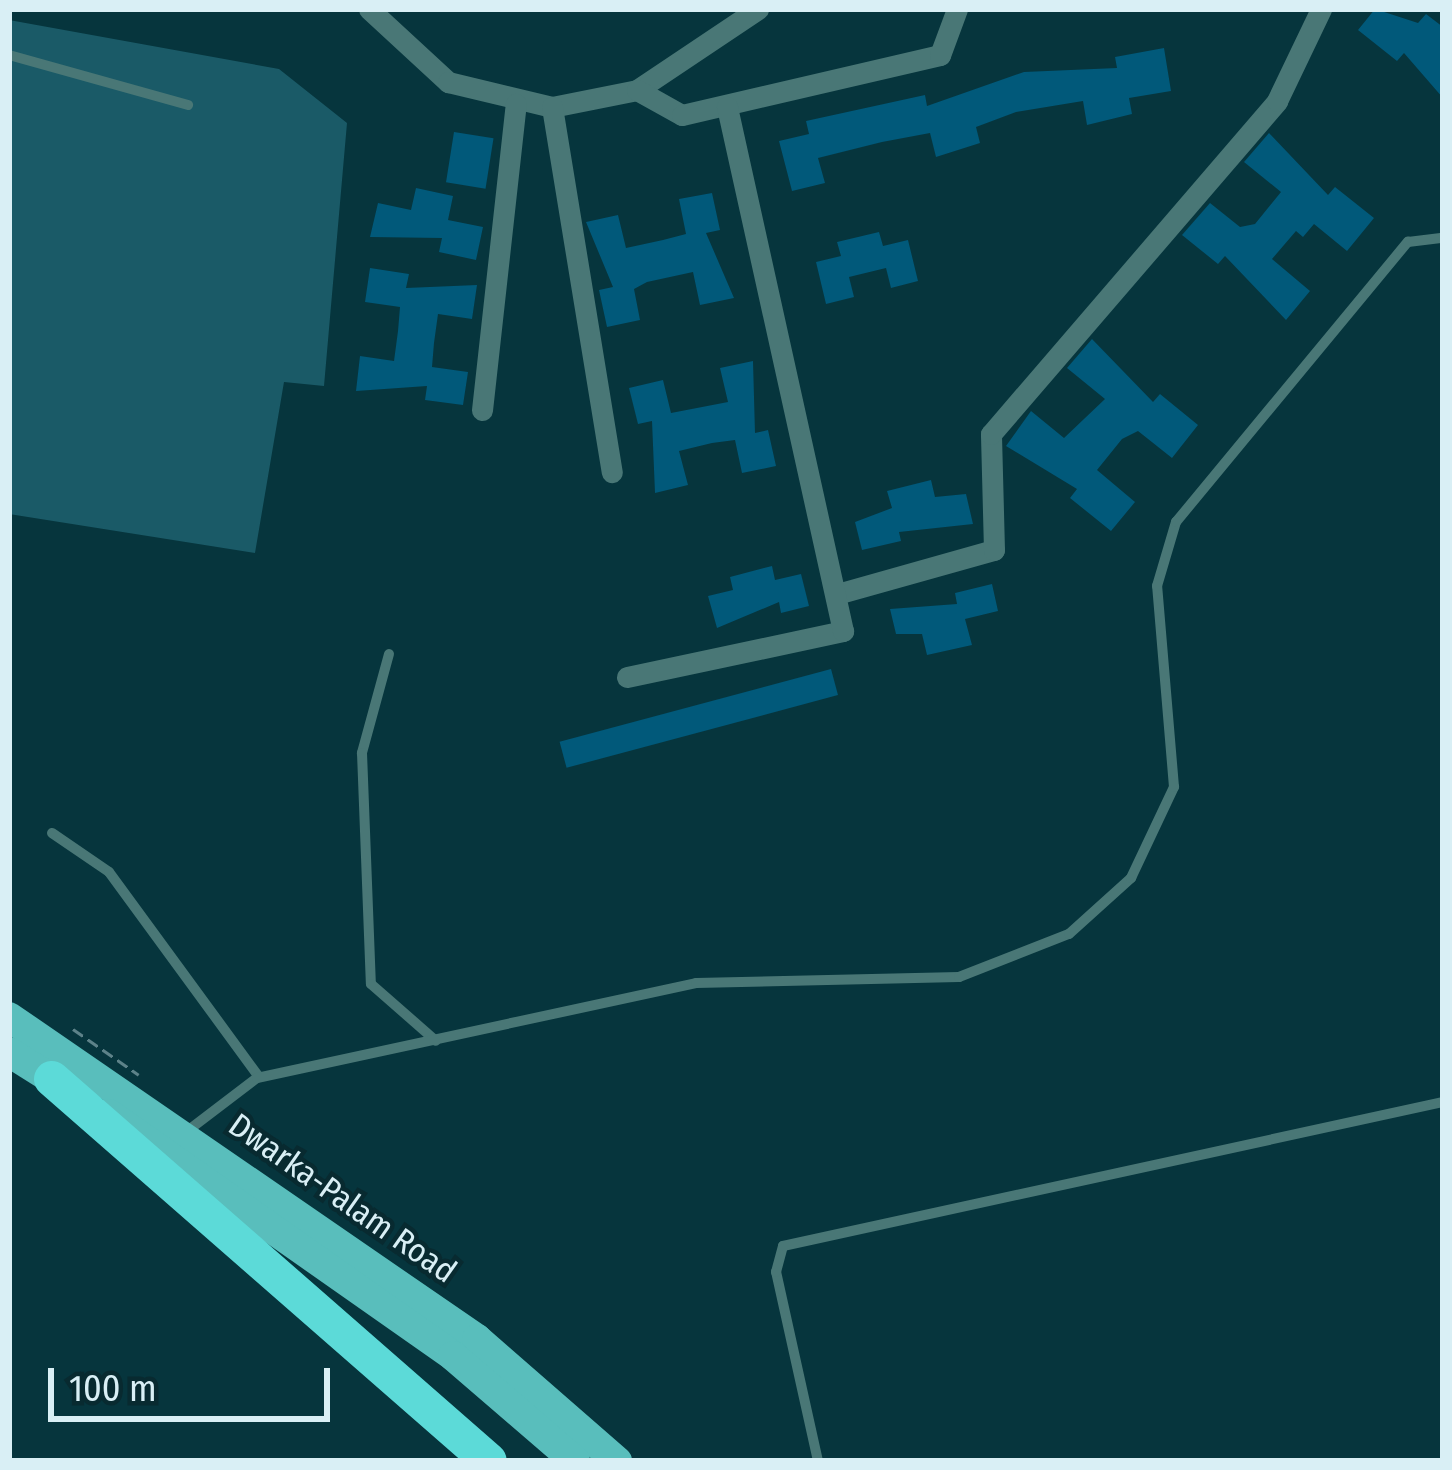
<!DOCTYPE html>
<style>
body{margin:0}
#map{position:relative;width:1452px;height:1470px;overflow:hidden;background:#06353d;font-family:"Fira Sans Condensed",sans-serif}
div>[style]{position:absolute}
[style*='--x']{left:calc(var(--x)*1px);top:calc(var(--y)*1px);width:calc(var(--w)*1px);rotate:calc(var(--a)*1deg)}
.green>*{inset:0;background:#1a5a67}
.building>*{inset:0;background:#01597a;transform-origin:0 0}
.path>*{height:3px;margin-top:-1.5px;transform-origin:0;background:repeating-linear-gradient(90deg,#5d8289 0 12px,transparent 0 18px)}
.service>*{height:10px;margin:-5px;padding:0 5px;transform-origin:5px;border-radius:5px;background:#497776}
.minor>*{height:21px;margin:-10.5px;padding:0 10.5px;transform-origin:10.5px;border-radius:10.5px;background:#497776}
.primary>*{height:30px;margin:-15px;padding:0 15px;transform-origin:15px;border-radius:15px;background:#59bebc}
.motorway>*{height:36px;margin:-18px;padding:0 18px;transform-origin:18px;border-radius:18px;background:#5cdad8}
span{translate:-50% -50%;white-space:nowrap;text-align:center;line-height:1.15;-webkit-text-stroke:9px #082a30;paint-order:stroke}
.street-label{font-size:33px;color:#d9eff5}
.frame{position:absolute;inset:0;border:12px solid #d9eff5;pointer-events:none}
.scale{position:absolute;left:48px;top:1368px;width:282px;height:54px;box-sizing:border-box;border:6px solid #d9eff5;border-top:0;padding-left:15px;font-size:36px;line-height:42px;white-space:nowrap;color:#d9eff5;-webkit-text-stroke:9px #082a30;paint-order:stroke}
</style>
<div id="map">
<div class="green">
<i style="clip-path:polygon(9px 20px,279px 69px,347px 123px,324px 386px,284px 382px,255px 553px,9px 514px)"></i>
</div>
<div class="building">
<i style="clip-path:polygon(1375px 9px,1418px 23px,1426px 14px,1443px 27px,1443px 98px,1404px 53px,1397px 61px,1358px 30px)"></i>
<i style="clip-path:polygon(1164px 48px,1171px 91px,1129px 98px,1132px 114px,1087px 125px,1083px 101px,1016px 112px,976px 127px,980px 143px,936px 157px,930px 133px,882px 142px,818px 158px,825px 183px,792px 191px,779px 141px,809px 134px,806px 121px,925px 95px,927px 106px,1024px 72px,1117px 68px,1115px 57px)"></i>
<i style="left:454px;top:132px;width:40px;height:51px;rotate:9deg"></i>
<i style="clip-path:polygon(1269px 133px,1328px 195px,1335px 187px,1374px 218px,1347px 251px,1314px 224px,1303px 237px,1296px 231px,1272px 259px,1310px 291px,1286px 320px,1225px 256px,1218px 264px,1182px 235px,1210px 203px,1240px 227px,1255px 224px,1281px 192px,1244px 162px)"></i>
<i style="clip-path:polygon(416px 188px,453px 196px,448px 220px,483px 227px,476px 260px,439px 252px,442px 238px,370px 237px,378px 203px,411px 210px)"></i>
<i style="clip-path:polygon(712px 193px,720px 230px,706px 233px,734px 298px,700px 305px,693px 272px,647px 282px,634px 289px,640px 320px,607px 327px,599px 290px,613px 287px,586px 222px,618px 215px,626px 248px,663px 240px,686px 234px,679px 199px)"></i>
<i style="clip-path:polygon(879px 232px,883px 246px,908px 240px,918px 281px,891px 288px,886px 268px,849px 277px,854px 297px,826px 304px,816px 262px,841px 256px,837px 242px)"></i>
<i style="clip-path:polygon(370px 268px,409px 274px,406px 288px,477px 285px,472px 319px,438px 314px,434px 343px,432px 367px,468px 372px,463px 405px,425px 400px,427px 386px,356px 391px,360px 356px,394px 361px,398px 331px,400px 307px,365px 302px)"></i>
<i style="clip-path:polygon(1092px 339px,1153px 402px,1160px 394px,1198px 425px,1172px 458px,1138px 431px,1122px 439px,1097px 470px,1135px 502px,1111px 531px,1070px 498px,1077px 489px,1006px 446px,1031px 411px,1064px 438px,1105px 399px,1067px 368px)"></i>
<i style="clip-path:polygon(753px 361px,755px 433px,768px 430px,776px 466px,742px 473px,735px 440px,712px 443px,679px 451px,688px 485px,655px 493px,652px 421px,638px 424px,629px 388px,663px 380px,671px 413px,728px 402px,720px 368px)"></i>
<i style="clip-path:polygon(931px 480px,935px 497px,966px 494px,973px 524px,899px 532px,901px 541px,862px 550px,855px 522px,892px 508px,887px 491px)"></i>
<i style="clip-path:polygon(772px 566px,775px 580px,801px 574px,809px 606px,781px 613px,779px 602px,717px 628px,708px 596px,733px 590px,730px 577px)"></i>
<i style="clip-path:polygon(992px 584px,998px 611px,965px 619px,972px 645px,927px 655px,922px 634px,896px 634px,890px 609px,957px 604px,955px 593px)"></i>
<i style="left:831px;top:669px;width:27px;height:281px;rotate:75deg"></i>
</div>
<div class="path">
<i style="--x:73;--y:1029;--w:80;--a:34.9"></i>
</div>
<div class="service">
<i style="--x:9;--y:55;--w:186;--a:15.6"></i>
<i style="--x:389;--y:654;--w:103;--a:105.3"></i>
<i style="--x:362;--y:753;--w:231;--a:87.8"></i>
<i style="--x:371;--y:984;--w:86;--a:41.2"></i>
<i style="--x:52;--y:833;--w:69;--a:34.4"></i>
<i style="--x:109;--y:872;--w:254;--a:53.8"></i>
<i style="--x:186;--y:1132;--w:89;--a:-37.3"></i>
<i style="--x:257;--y:1078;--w:449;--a:-12.2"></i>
<i style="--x:696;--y:983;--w:263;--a:-1.3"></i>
<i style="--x:959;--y:977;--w:118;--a:-21.4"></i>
<i style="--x:1069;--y:934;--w:84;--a:-42.1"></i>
<i style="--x:1131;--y:878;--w:101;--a:-64.7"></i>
<i style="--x:1174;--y:787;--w:202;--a:-94.8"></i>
<i style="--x:1157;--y:586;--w:67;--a:-73.5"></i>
<i style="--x:1176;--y:522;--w:364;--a:-50.4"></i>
<i style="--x:1408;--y:242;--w:35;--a:-7"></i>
<i style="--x:818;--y:1461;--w:194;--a:-102.5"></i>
<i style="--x:776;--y:1272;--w:27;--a:-75"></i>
<i style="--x:783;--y:1246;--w:676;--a:-12.31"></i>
</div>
<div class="minor">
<i style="--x:369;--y:9;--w:108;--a:42.7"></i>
<i style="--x:448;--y:82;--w:107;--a:13.5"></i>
<i style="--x:552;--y:107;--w:87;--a:-11.3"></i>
<i style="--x:637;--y:90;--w:146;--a:-33.8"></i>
<i style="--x:637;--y:90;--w:51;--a:29.1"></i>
<i style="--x:682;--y:115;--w:265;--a:-13.1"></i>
<i style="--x:940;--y:55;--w:49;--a:-69.7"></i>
<i style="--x:552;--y:107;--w:370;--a:80.7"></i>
<i style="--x:482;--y:410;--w:308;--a:-83.7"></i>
<i style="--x:837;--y:594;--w:163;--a:-15.7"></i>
<i style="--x:994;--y:550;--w:116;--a:-91.5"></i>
<i style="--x:991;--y:434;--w:439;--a:-49.3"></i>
<i style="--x:1277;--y:101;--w:102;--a:-64.4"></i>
<i style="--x:627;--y:677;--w:221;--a:-12"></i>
<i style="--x:843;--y:631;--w:537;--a:-102.48"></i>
</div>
<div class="primary">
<i style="--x:9;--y:1017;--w:568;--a:34.53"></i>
<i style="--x:477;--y:1339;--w:186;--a:41.1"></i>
<i style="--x:9;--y:1052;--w:70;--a:32.1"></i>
<i style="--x:109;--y:1114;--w:421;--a:35.1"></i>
<i style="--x:453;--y:1356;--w:161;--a:40.7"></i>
</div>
<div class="motorway">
<i style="--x:52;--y:1079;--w:580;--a:41.16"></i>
</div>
<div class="street-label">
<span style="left:342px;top:1199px;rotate:35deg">Dwarka-Palam Road</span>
</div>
<div class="frame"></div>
<div class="scale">100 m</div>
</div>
